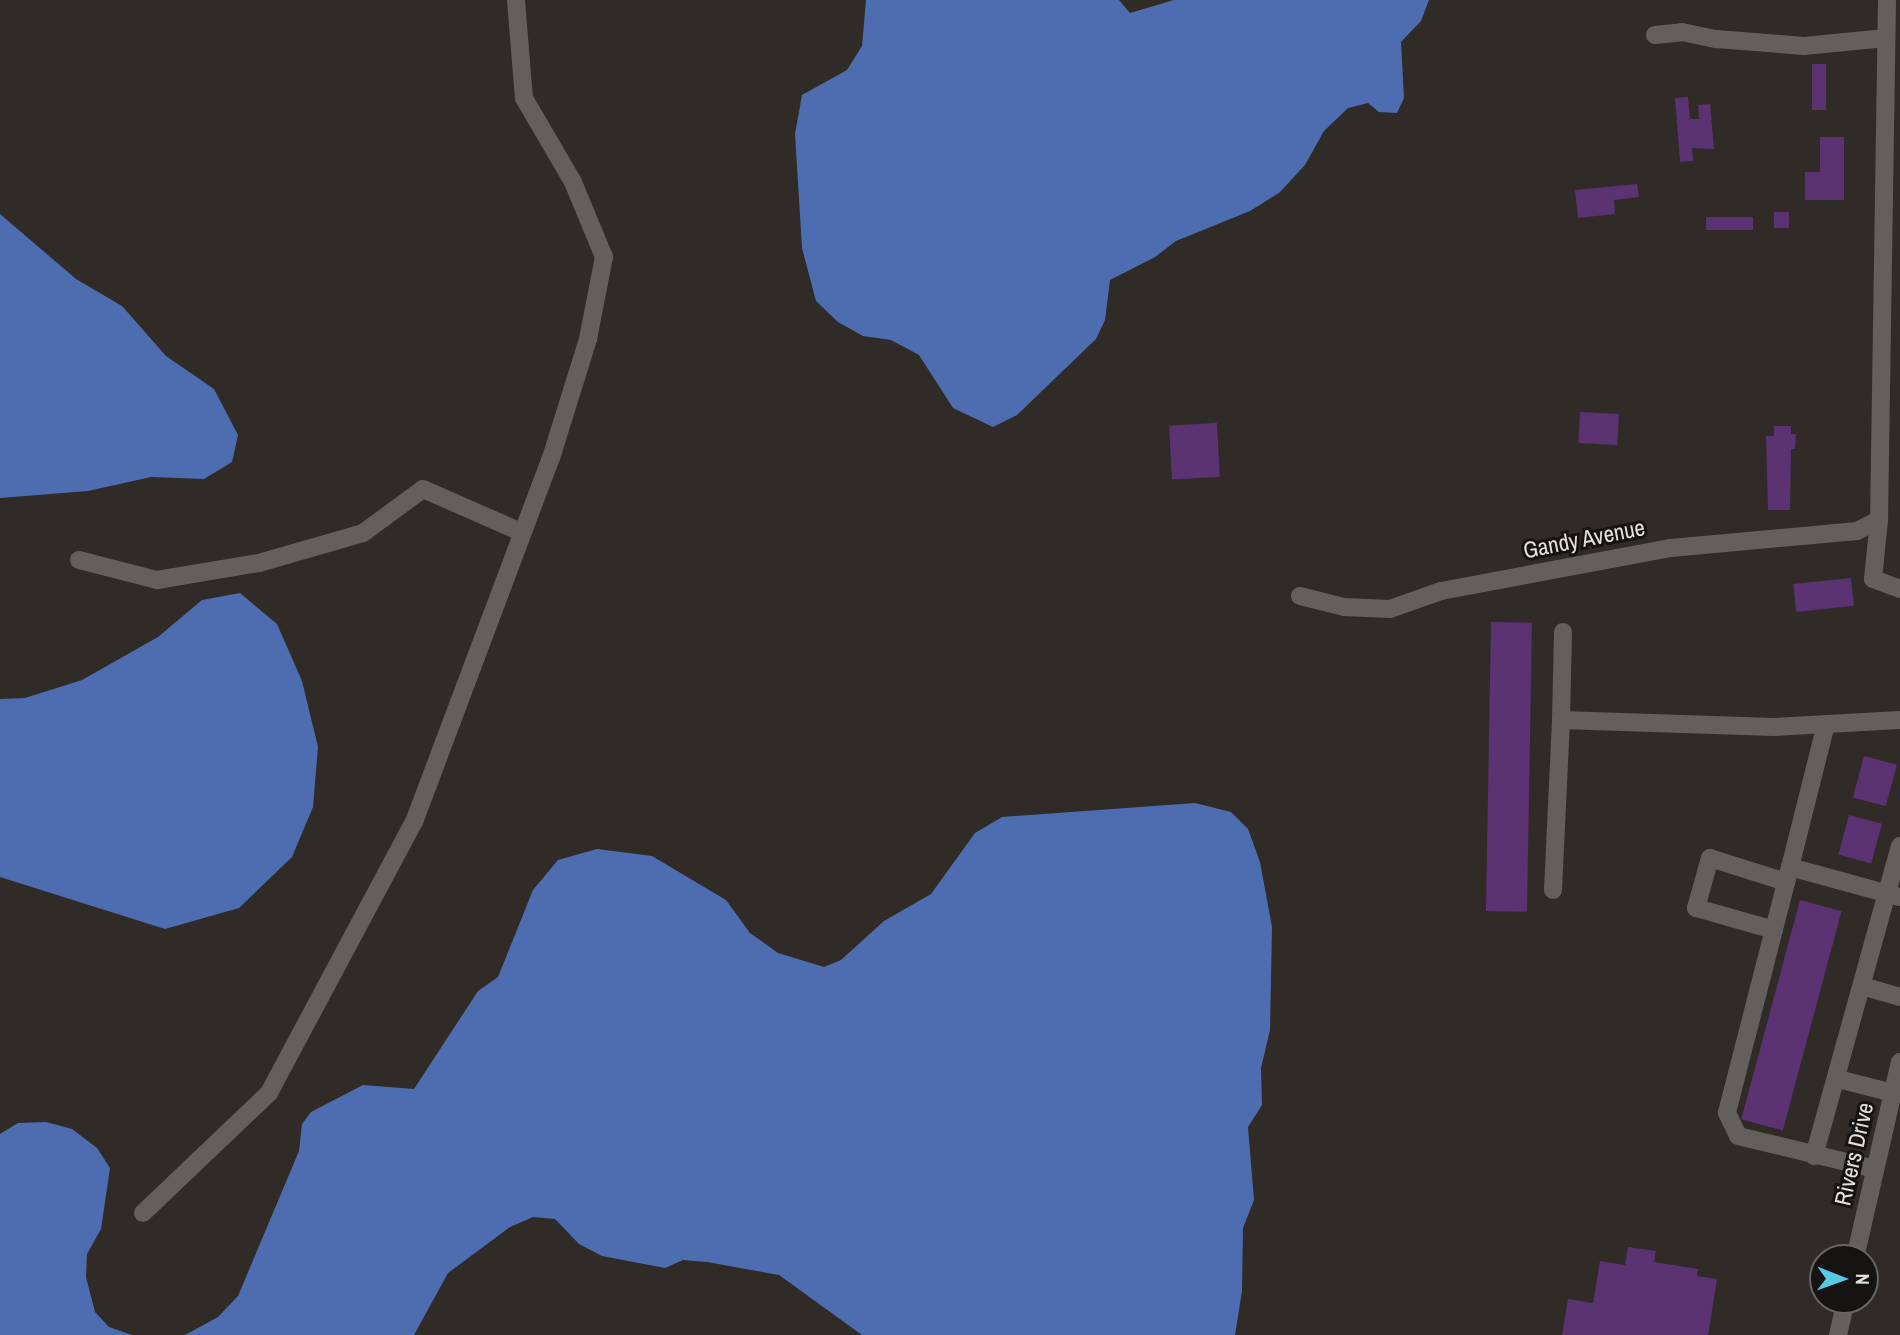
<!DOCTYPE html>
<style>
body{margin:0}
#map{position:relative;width:1900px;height:1335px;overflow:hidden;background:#302b27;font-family:"Archivo Narrow",sans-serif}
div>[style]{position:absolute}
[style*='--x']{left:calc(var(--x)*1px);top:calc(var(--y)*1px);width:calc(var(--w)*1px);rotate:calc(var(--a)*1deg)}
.water>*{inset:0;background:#4e6db0}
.building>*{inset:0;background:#5b3272;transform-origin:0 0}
.minor>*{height:18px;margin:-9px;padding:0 9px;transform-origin:9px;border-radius:9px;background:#625f5d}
span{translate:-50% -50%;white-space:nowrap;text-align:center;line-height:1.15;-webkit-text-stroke:6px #161412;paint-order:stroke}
.street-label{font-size:23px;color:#e4e0de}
.north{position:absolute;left:1809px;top:1244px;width:70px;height:70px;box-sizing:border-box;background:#161412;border:2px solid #686664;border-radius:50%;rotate:91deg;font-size:19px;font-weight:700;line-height:28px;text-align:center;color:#e4e0de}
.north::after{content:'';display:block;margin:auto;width:24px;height:32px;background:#57c9e2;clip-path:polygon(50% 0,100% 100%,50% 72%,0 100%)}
</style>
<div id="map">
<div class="water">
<i style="clip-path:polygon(866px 0,1119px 0,1130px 13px,1174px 0,1429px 0,1421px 21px,1401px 42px,1404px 98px,1397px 113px,1379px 112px,1368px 103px,1348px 108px,1324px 131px,1305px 165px,1279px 193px,1250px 211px,1176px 241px,1155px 257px,1110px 280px,1105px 320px,1096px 339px,1017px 415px,993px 427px,953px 408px,919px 355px,891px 340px,863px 336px,838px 322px,816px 301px,802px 248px,795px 134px,802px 95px,847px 70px,862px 46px)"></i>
<i style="clip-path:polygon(0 214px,76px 279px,122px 306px,166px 356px,214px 389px,238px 435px,232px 462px,204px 479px,151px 477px,88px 491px,0 498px)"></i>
<i style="clip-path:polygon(240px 593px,277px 624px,302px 681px,318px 747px,313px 807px,292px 857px,239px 908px,165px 929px,0 877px,0 699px,25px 698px,82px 680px,158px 637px,202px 600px)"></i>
<i style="clip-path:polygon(1195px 803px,1231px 812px,1248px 829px,1260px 862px,1272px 927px,1270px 1030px,1261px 1068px,1262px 1105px,1248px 1127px,1254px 1200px,1243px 1228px,1242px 1291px,1235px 1335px,862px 1335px,779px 1275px,707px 1262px,683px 1260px,665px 1268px,602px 1256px,579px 1244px,555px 1219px,533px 1217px,510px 1227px,448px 1273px,414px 1335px,185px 1335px,218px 1317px,238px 1296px,299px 1151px,302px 1124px,311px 1112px,363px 1085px,414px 1089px,478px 991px,498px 977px,533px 890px,558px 860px,597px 849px,652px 856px,726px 900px,750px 933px,778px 953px,824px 967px,841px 960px,884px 921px,931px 894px,975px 833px,1002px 817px)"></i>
<i style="clip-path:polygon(46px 1122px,72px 1129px,97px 1148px,110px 1168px,101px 1229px,87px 1254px,86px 1277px,95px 1312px,109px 1327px,132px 1335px,0 1335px,0 1134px,18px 1123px)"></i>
</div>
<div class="building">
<i style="left:1812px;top:64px;width:14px;height:46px"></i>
<i style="clip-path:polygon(1688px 97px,1690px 119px,1699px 119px,1698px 105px,1710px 104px,1714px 149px,1692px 148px,1693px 161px,1680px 162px,1675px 98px)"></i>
<i style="clip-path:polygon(1820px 137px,1844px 137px,1844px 200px,1805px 200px,1805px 172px,1820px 172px)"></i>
<i style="clip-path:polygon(1637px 184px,1639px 197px,1614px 200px,1615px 214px,1578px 218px,1575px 190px)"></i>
<i style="left:1789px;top:212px;width:16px;height:15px;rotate:90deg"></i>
<i style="left:1753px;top:217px;width:13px;height:47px;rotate:90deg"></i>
<i style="left:1580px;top:412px;width:39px;height:31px;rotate:3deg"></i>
<i style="left:1217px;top:423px;width:54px;height:48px;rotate:87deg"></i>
<i style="clip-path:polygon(1774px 426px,1791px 426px,1791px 434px,1796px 434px,1795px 449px,1791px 449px,1790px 510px,1768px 510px,1766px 436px,1774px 436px)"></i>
<i style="left:1851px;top:578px;width:28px;height:58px;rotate:84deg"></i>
<i style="left:1491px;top:622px;width:41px;height:289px;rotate:1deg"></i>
<i style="left:1864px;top:756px;width:34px;height:43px;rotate:15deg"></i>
<i style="left:1849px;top:815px;width:34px;height:41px;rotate:15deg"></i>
<i style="left:1800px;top:900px;width:43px;height:227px;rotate:15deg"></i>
<i style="clip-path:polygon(1628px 1247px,1656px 1251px,1654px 1262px,1698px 1269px,1697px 1276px,1717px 1279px,1708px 1335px,1562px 1335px,1568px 1299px,1593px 1303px,1600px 1261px,1625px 1265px)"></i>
</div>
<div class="minor">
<i style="--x:1887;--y:0;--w:520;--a:90.88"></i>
<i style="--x:1879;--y:520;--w:59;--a:95.8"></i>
<i style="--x:1873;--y:579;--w:29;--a:20"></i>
<i style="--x:1655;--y:35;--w:27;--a:-6"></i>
<i style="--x:1682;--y:32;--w:35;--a:12"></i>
<i style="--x:1716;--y:39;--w:88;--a:4.5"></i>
<i style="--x:1804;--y:46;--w:82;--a:-5.6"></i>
<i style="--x:79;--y:560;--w:81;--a:14.4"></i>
<i style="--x:157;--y:580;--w:103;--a:-9.5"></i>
<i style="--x:259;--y:563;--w:108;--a:-16.1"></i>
<i style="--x:363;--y:533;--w:74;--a:-36.3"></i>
<i style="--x:423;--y:489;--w:107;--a:23.7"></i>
<i style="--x:1300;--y:596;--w:45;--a:14"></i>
<i style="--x:1344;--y:607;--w:46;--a:2.5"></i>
<i style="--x:1390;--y:609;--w:54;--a:-19.4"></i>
<i style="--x:1441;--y:591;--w:234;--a:-10.6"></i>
<i style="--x:1671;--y:548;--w:187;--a:-5.2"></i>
<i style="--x:1857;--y:531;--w:25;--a:-27"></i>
<i style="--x:1561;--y:720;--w:88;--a:-88.7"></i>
<i style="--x:1826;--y:724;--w:147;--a:104.1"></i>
<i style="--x:1790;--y:867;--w:114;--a:15.3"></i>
<i style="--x:1790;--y:867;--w:254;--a:104.4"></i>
<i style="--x:1727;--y:1113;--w:25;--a:64"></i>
<i style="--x:1738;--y:1136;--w:141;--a:13.5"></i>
<i style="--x:1553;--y:890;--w:170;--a:-87.3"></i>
<i style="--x:1561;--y:720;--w:213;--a:1.9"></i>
<i style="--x:1774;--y:727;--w:126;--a:-3.2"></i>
<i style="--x:1774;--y:930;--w:81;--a:-164.2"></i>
<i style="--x:1696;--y:908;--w:52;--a:-74.4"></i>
<i style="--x:1710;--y:858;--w:80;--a:17.5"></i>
<i style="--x:1862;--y:986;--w:40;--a:16"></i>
<i style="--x:1838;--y:1079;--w:57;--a:14.3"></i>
<i style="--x:1814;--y:1156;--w:322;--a:-74.5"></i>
<i style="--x:143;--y:1213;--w:174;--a:-43.6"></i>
<i style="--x:269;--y:1093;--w:307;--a:-61.9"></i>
<i style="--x:414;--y:822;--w:389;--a:-69.4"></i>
<i style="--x:551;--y:458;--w:125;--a:-72.7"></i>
<i style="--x:588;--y:339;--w:84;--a:-79"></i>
<i style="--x:604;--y:257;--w:81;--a:-112.5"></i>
<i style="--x:573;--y:182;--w:97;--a:-120.3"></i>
<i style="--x:524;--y:98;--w:98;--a:-94.7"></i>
<i style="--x:1855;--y:1258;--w:201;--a:-77.1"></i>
<i style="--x:1838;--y:1335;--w:36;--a:-77"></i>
</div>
<div class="street-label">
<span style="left:1584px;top:539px;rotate:-11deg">Gandy Avenue</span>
<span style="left:1854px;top:1154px;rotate:-77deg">Rivers Drive</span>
</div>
<div class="north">N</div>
</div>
